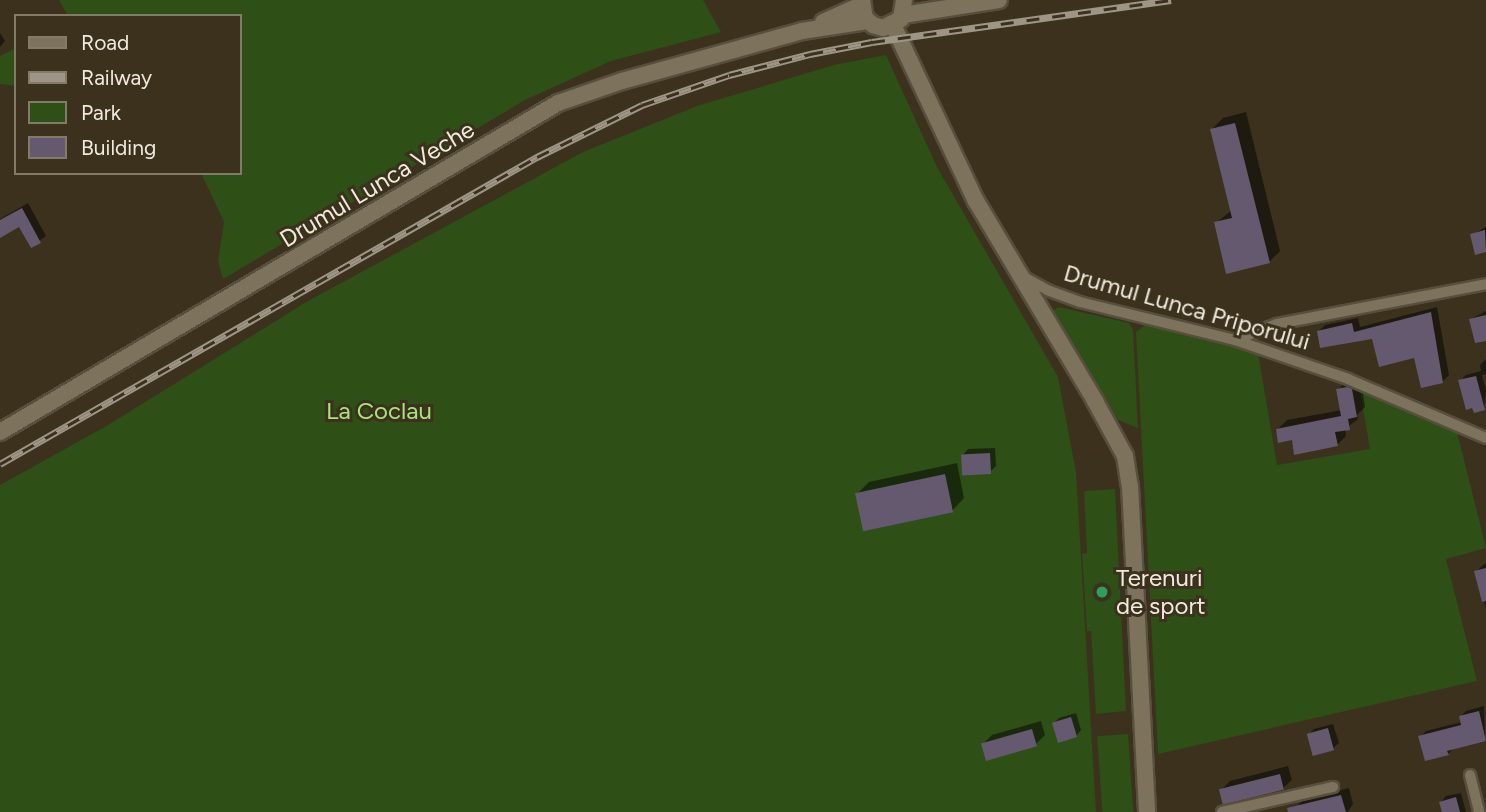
<!DOCTYPE html>
<style>
body{margin:0}
#map{position:relative;width:1486px;height:812px;overflow:hidden;background:#3b311d;font-family:Figtree,sans-serif}
div>[style]{position:absolute}
[style*='--x']{left:calc(var(--x)*1px);top:calc(var(--y)*1px);width:calc(var(--w)*1px);rotate:calc(var(--a)*1deg)}
.green>*{inset:0;background:#2e4f15;transform-origin:0 0}
.shadow>*{inset:0;background:#0007}
.building>*{inset:0;background:#64596e;transform-origin:0 0}
.roads{filter:drop-shadow(2px 0 #574f3d) drop-shadow(-2px 0 #574f3d) drop-shadow(0 2px #574f3d) drop-shadow(0 -2px #574f3d)}
.street>*{height:10px;margin:-5px;padding:0 5px;transform-origin:5px;border-radius:5px;background:#7d735c}
.secondary>*{height:16px;margin:-8px;padding:0 8px;transform-origin:8px;border-radius:8px;background:#7d735c}
.rail>*{height:7px;margin-top:-3.5px;transform-origin:0;background:repeating-linear-gradient(90deg,#3b311d 0 13px,#9d9585 0 26px);box-sizing:border-box;border-block:2px solid #9d9585}
.dots>*{width:19px;height:19px;translate:-50% -50%;box-sizing:border-box;border:4px solid #3b311d;border-radius:50%}
span{translate:-50% -50%;white-space:nowrap;text-align:center;line-height:1.15;-webkit-text-stroke:6px #3b311d;paint-order:stroke}
.street-label{font-size:24px;color:#efeadd}
.park-label{font-size:24px;color:#a7e47e}
.poi-label{font-size:24px;color:#efeadd}
.left{translate:0 -50%;text-align:left}
.legend{position:absolute;left:14px;top:14px;width:228px;height:161px;box-sizing:border-box;background:#3b311d;border:2px solid #837b6a;margin:0;padding:9px 12px;list-style:none;font-size:21px;color:#efeadd}
.legend li{display:flex;align-items:center;gap:14px;height:35px}
.legend b{width:35px;border:2px solid #837b6a}
</style>
<div id="map">
<div class="green">
<i style="clip-path:polygon(59px 0,703px 0,721px 32px,611px 61px,525px 100px,223px 279px,218px 261px,224px 222px,201px 173px,240px 173px,240px 16px,68px 16px)"></i>
<i style="clip-path:polygon(16px 48px,16px 86px,0 84px,0 56px)"></i>
<i style="clip-path:polygon(886px 55px,937px 167px,1058px 377px,1076px 472px,1096px 812px,0 812px,0 485px,108px 425px,308px 301px,583px 152px,697px 106px,834px 65px)"></i>
<i style="clip-path:polygon(1059px 307px,1129px 323px,1133px 330px,1138px 428px,1118px 420px,1054px 315px,1054px 310px)"></i>
<i style="clip-path:polygon(1145px 325px,1258px 353px,1277px 465px,1370px 449px,1360px 391px,1457px 432px,1486px 548px,1446px 559px,1477px 681px,1158px 754px,1136px 332px)"></i>
<i style="clip-path:polygon(1115px 489px,1126px 711px,1096px 714px,1091px 631px,1087px 631px,1082px 554px,1087px 553px,1084px 491px)"></i>
<i style="left:1128px;top:734px;width:78px;height:31px;rotate:86deg"></i>
</div>
<div class="shadow">
<i style="clip-path:polygon(0 33px,5px 41px,0 47px)"></i>
<i style="clip-path:polygon(1246px 112px,1280px 251px,1269px 262px,1216px 223px,1232px 210px,1212px 129px,1223px 118px)"></i>
<i style="clip-path:polygon(28px 203px,46px 236px,32px 246px,20px 224px,0 232px,0 219px)"></i>
<i style="clip-path:polygon(1486px 227px,1486px 250px,1477px 253px,1472px 235px)"></i>
<i style="clip-path:polygon(1437px 307px,1449px 375px,1442px 382px,1416px 356px,1373px 337px,1319px 331px,1325px 325px,1358px 318px,1360px 327px)"></i>
<i style="clip-path:polygon(1486px 311px,1486px 339px,1471px 319px)"></i>
<i style="clip-path:polygon(1486px 359px,1486px 374px,1482px 375px,1486px 390px,1484px 408px,1460px 381px,1466px 375px,1481px 371px,1480px 365px)"></i>
<i style="clip-path:polygon(1347px 381px,1361px 381px,1365px 407px,1357px 415px,1358px 419px,1345px 429px,1346px 436px,1337px 445px,1293px 438px,1278px 429px,1287px 420px,1342px 410px,1338px 390px)"></i>
<i style="clip-path:polygon(995px 448px,996px 466px,990px 472px,963px 455px,968px 449px)"></i>
<i style="clip-path:polygon(957px 463px,964px 498px,952px 511px,857px 494px,869px 482px)"></i>
<i style="clip-path:polygon(1484px 564px,1486px 564px,1486px 609px,1476px 572px)"></i>
<i style="clip-path:polygon(1484px 706px,1485px 740px,1454px 748px,1448px 754px,1420px 737px,1426px 731px,1462px 722px,1461px 716px,1466px 711px)"></i>
<i style="clip-path:polygon(1076px 713px,1081px 730px,1076px 736px,1054px 723px,1059px 718px)"></i>
<i style="clip-path:polygon(1041px 721px,1045px 735px,1036px 744px,983px 744px,992px 735px)"></i>
<i style="clip-path:polygon(1333px 724px,1339px 743px,1333px 748px,1309px 734px,1314px 729px)"></i>
<i style="clip-path:polygon(1288px 766px,1292px 780px,1283px 788px,1221px 790px,1230px 781px)"></i>
<i style="clip-path:polygon(1349px 788px,1353px 804px,1348px 812px,1297px 812px,1296px 807px,1304px 799px)"></i>
<i style="clip-path:polygon(1461px 793px,1466px 812px,1443px 812px,1441px 802px,1446px 796px)"></i>
</div>
<div class="building">
<i style="clip-path:polygon(1235px 123px,1270px 263px,1226px 274px,1214px 222px,1232px 218px,1210px 129px)"></i>
<i style="clip-path:polygon(22px 208px,41px 243px,31px 248px,19px 227px,0 238px,0 220px)"></i>
<i style="clip-path:polygon(1485px 230px,1486px 252px,1475px 255px,1470px 234px)"></i>
<i style="clip-path:polygon(1431px 312px,1443px 383px,1421px 388px,1414px 358px,1379px 367px,1372px 339px,1320px 348px,1317px 331px,1352px 323px,1354px 332px)"></i>
<i style="clip-path:polygon(1486px 315px,1486px 341px,1475px 343px,1469px 319px)"></i>
<i style="clip-path:polygon(1476px 376px,1485px 410px,1474px 413px,1472px 408px,1466px 410px,1458px 380px)"></i>
<i style="clip-path:polygon(1347px 387px,1352px 389px,1357px 417px,1348px 419px,1350px 430px,1335px 432px,1338px 446px,1294px 455px,1292px 440px,1278px 443px,1276px 429px,1341px 416px,1336px 389px)"></i>
<i style="left:990px;top:453px;width:21px;height:29px;rotate:87deg"></i>
<i style="left:945px;top:474px;width:39px;height:92px;rotate:78deg"></i>
<i style="clip-path:polygon(1486px 568px,1486px 601px,1482px 602px,1474px 571px)"></i>
<i style="clip-path:polygon(1479px 711px,1486px 741px,1447px 751px,1449px 755px,1425px 761px,1418px 736px,1461px 725px,1459px 716px)"></i>
<i style="left:1071px;top:717px;width:21px;height:20px;rotate:73deg"></i>
<i style="left:1328px;top:728px;width:23px;height:22px;rotate:75deg"></i>
<i style="left:1032px;top:729px;width:18px;height:53px;rotate:74deg"></i>
<i style="left:1280px;top:774px;width:16px;height:63px;rotate:76deg"></i>
<i style="clip-path:polygon(1341px 795px,1346px 812px,1288px 812px,1287px 808px)"></i>
<i style="clip-path:polygon(1456px 797px,1460px 812px,1442px 812px,1439px 802px)"></i>
</div>
<div class="roads">
<div class="street">
<i style="--x:1024;--y:277;--w:26;--a:29"></i>
<i style="--x:1047;--y:290;--w:35;--a:20"></i>
<i style="--x:1080;--y:302;--w:160;--a:13.8"></i>
<i style="--x:1235;--y:340;--w:120;--a:19"></i>
<i style="--x:1348;--y:379;--w:150;--a:23.1"></i>
<i style="--x:1235;--y:340;--w:45;--a:-20.9"></i>
<i style="--x:1277;--y:324;--w:213;--a:-10.8"></i>
<i style="--x:1470;--y:775;--w:38;--a:76"></i>
<i style="--x:1222;--y:812;--w:114;--a:-12.7"></i>
</div>
<div class="secondary">
<i style="--x:862;--y:0;--w:18;--a:81"></i>
<i style="--x:865;--y:18;--w:11;--a:41"></i>
<i style="--x:873;--y:25;--w:10;--a:17"></i>
<i style="--x:883;--y:28;--w:20;--a:-27"></i>
<i style="--x:901;--y:19;--w:19;--a:-81"></i>
<i style="--x:903;--y:15;--w:97;--a:-8.9"></i>
<i style="--x:823;--y:22;--w:42;--a:-24.1"></i>
<i style="--x:893;--y:25;--w:195;--a:64.8"></i>
<i style="--x:976;--y:201;--w:233;--a:59.2"></i>
<i style="--x:1095;--y:401;--w:63;--a:61.4"></i>
<i style="--x:1125;--y:456;--w:30;--a:81"></i>
<i style="--x:1130;--y:486;--w:326;--a:87"></i>
<i style="--x:0;--y:432;--w:648;--a:-30.52"></i>
<i style="--x:558;--y:103;--w:68;--a:-19"></i>
<i style="--x:622;--y:81;--w:187;--a:-15.5"></i>
<i style="--x:802;--y:31;--w:66;--a:-8.7"></i>
</div>
</div>
<div class="rail">
<i style="--x:0;--y:464;--w:619;--a:-29.76"></i>
<i style="--x:537;--y:157;--w:117;--a:-26.3"></i>
<i style="--x:642;--y:105;--w:92;--a:-19"></i>
<i style="--x:729;--y:75;--w:84;--a:-14.5"></i>
<i style="--x:810;--y:54;--w:63;--a:-11"></i>
<i style="--x:872;--y:42;--w:302;--a:-8"></i>
</div>
<div class="dots">
<i style="left:1102px;top:592px;background:#2e9e5b"></i>
</div>
<div class="street-label">
<span style="left:377px;top:184px;rotate:-31deg">Drumul Lunca Veche</span>
<span style="left:1187px;top:307px;rotate:16deg">Drumul Lunca Priporului</span>
</div>
<div class="park-label">
<span style="left:379px;top:411px">La Coclau</span>
</div>
<div class="poi-label">
<span class="left" style="left:1116px;top:592px">Terenuri<br>de sport</span>
</div>
<ul class="legend">
<li><b style="height:9px;background:#7d735c"></b>Road</li>
<li><b style="height:9px;background:#9d9585"></b>Railway</li>
<li><b style="height:19px;background:#2e4f15"></b>Park</li>
<li><b style="height:19px;background:#64596e"></b>Building</li>
</ul>
</div>
